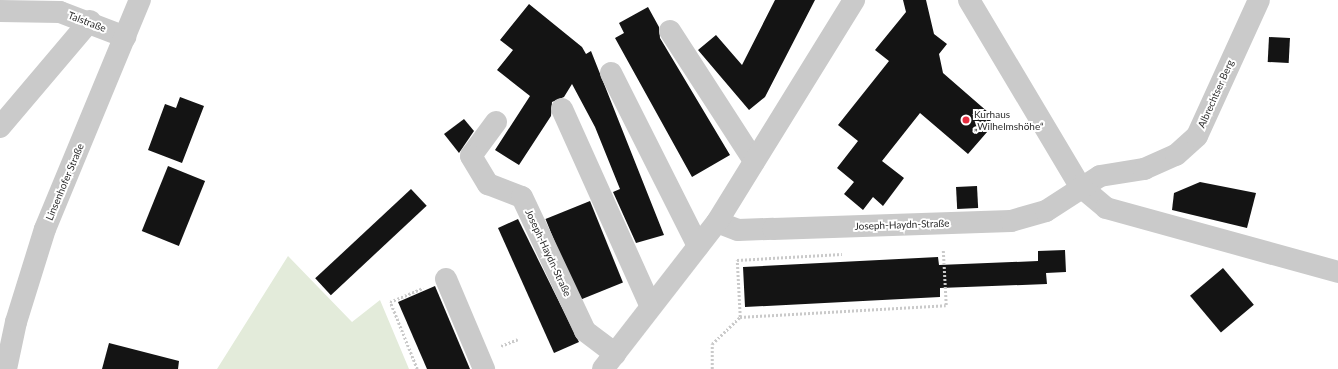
<!DOCTYPE html>
<meta charset="utf-8">
<style>
body{margin:0}
#map{position:relative;width:1338px;height:369px;overflow:hidden;background:#fff;font-family:Lato,sans-serif}
div>[style]{position:absolute}
[style*='--x']{left:calc(var(--x)*1px);top:calc(var(--y)*1px);width:calc(var(--w)*1px);rotate:calc(var(--a)*1deg)}
.green>*{inset:0;background:#e3ebda}
.building>*{inset:0;background:#141414;transform-origin:0 0}
.path>*{height:2.5px;margin-top:-1.25px;transform-origin:0;background:repeating-linear-gradient(90deg,#cacaca 0 2px,transparent 0 4px)}
.minor>*{height:22px;margin:-11px;padding:0 11px;transform-origin:11px;border-radius:11px;background:#cacaca}
.dots>*{width:11px;height:11px;translate:-50% -50%;box-sizing:border-box;border:2px solid #fff;border-radius:50%}
span{translate:-50% -50%;white-space:nowrap;text-align:center;line-height:1.15;-webkit-text-stroke:4px #fff;paint-order:stroke}
.street-label{font-size:10px;color:#2d2d2d}
.poi-label{font-size:10px;color:#2d2d2d}
.left{translate:0 -50%;text-align:left}
</style>
<div id="map">
<div class="green">
<i style="clip-path:polygon(288px 256px,352px 322px,380px 300px,409px 369px,217px 369px)"></i>
</div>
<div class="building">
<i style="clip-path:polygon(775px 0,815px 0,765px 97px,749px 110px,698px 50px,716px 35px,742px 65px)"></i>
<i style="clip-path:polygon(903px 0,926px 0,934px 34px,947px 44px,939px 54px,943px 73px,989px 113px,986px 116px,994px 124px,968px 154px,920px 113px,882px 161px,904px 178px,883px 206px,873px 197px,863px 210px,844px 194px,854px 182px,837px 168px,858px 141px,838px 125px,889px 61px,875px 50px,906px 12px)"></i>
<i style="clip-path:polygon(529px 4px,582px 47px,586px 54px,591px 51px,664px 235px,636px 243px,613px 192px,620px 189px,595px 127px,572px 84px,564px 97px,552px 102px,551px 116px,519px 165px,495px 150px,530px 96px,497px 70px,513px 50px,500px 40px)"></i>
<i style="clip-path:polygon(648px 7px,659px 27px,660px 38px,730px 155px,692px 177px,615px 38px,624px 33px,619px 23px)"></i>
<i style="left:1269px;top:37px;width:21px;height:25px;rotate:3deg"></i>
<i style="clip-path:polygon(180px 97px,204px 106px,182px 163px,148px 150px,165px 104px,176px 108px)"></i>
<i style="clip-path:polygon(464px 119px,474px 131px,459px 153px,444px 134px)"></i>
<i style="left:168px;top:166px;width:40px;height:70px;rotate:22deg"></i>
<i style="clip-path:polygon(1200px 182px,1256px 193px,1247px 228px,1172px 210px,1174px 193px)"></i>
<i style="left:977px;top:186px;width:22px;height:21px;rotate:87deg"></i>
<i style="left:411px;top:189px;width:23px;height:131px;rotate:47deg"></i>
<i style="left:590px;top:201px;width:88px;height:48px;rotate:68deg"></i>
<i style="clip-path:polygon(518px 219px,579px 342px,554px 353px,498px 228px)"></i>
<i style="clip-path:polygon(1065px 250px,1066px 272px,1046px 273px,1047px 284px,940px 288px,940px 297px,745px 307px,743px 267px,938px 257px,939px 265px,1038px 261px,1038px 251px)"></i>
<i style="left:1223px;top:268px;width:48px;height:43px;rotate:50deg"></i>
<i style="clip-path:polygon(435px 286px,470px 369px,427px 369px,398px 302px)"></i>
<i style="clip-path:polygon(109px 343px,179px 361px,178px 369px,102px 369px)"></i>
</div>
<div class="path">
<i style="--x:740;--y:317;--w:57;--a:-93"></i>
<i style="--x:737;--y:260;--w:105;--a:-3.3"></i>
<i style="--x:501;--y:346;--w:18;--a:-22"></i>
<i style="--x:417;--y:369;--w:72;--a:-111.9"></i>
<i style="--x:390;--y:302;--w:36;--a:-23"></i>
<i style="--x:712;--y:369;--w:25;--a:-90"></i>
<i style="--x:712;--y:344;--w:39;--a:-44"></i>
<i style="--x:740;--y:317;--w:206;--a:-3.3"></i>
<i style="--x:946;--y:305;--w:56;--a:-93.1"></i>
</div>
<div class="minor">
<i style="--x:969;--y:0;--w:217;--a:59.2"></i>
<i style="--x:1080;--y:186;--w:34;--a:40"></i>
<i style="--x:1106;--y:208;--w:241;--a:15.4"></i>
<i style="--x:0;--y:11;--w:60;--a:1"></i>
<i style="--x:60;--y:12;--w:70;--a:21"></i>
<i style="--x:670;--y:31;--w:155;--a:57.1"></i>
<i style="--x:611;--y:73;--w:194;--a:63.3"></i>
<i style="--x:562;--y:109;--w:215;--a:65.8"></i>
<i style="--x:496;--y:122;--w:42;--a:126.3"></i>
<i style="--x:471;--y:156;--w:33;--a:59"></i>
<i style="--x:488;--y:184;--w:36;--a:21"></i>
<i style="--x:522;--y:197;--w:148;--a:64.8"></i>
<i style="--x:585;--y:331;--w:38;--a:37"></i>
<i style="--x:0;--y:127;--w:139;--a:-49.7"></i>
<i style="--x:717;--y:222;--w:22;--a:21"></i>
<i style="--x:738;--y:230;--w:35;--a:-2"></i>
<i style="--x:773;--y:229;--w:238;--a:-1.9"></i>
<i style="--x:1011;--y:221;--w:36;--a:-16"></i>
<i style="--x:1046;--y:211;--w:64;--a:-32.9"></i>
<i style="--x:1100;--y:176;--w:45;--a:-9"></i>
<i style="--x:1144;--y:169;--w:35;--a:-24"></i>
<i style="--x:1176;--y:155;--w:28;--a:-42"></i>
<i style="--x:1197;--y:136;--w:149;--a:-65.5"></i>
<i style="--x:446;--y:279;--w:98;--a:67.1"></i>
<i style="--x:6;--y:369;--w:48;--a:-78"></i>
<i style="--x:16;--y:322;--w:97;--a:-72.7"></i>
<i style="--x:45;--y:229;--w:248;--a:-67.5"></i>
<i style="--x:603;--y:369;--w:186;--a:-52.2"></i>
<i style="--x:717;--y:222;--w:261;--a:-58.3"></i>
</div>
<div class="dots">
<i style="left:966px;top:120px;background:#e62c3f"></i>
</div>
<div class="street-label">
<span style="left:87px;top:22px;rotate:21deg">Talstraße</span>
<span style="left:1216px;top:94px;rotate:-66deg">Albrechtser Berg</span>
<span style="left:65px;top:182px;rotate:-67deg">Linsenhofer Straße</span>
<span style="left:902px;top:225px;rotate:-2deg">Joseph-Haydn-Straße</span>
<span style="left:548px;top:253px;rotate:65deg">Joseph-Haydn-Straße</span>
</div>
<div class="poi-label">
<span class="left" style="left:974px;top:120px">Kurhaus<br>„Wilhelmshöhe“</span>
</div>
</div>
